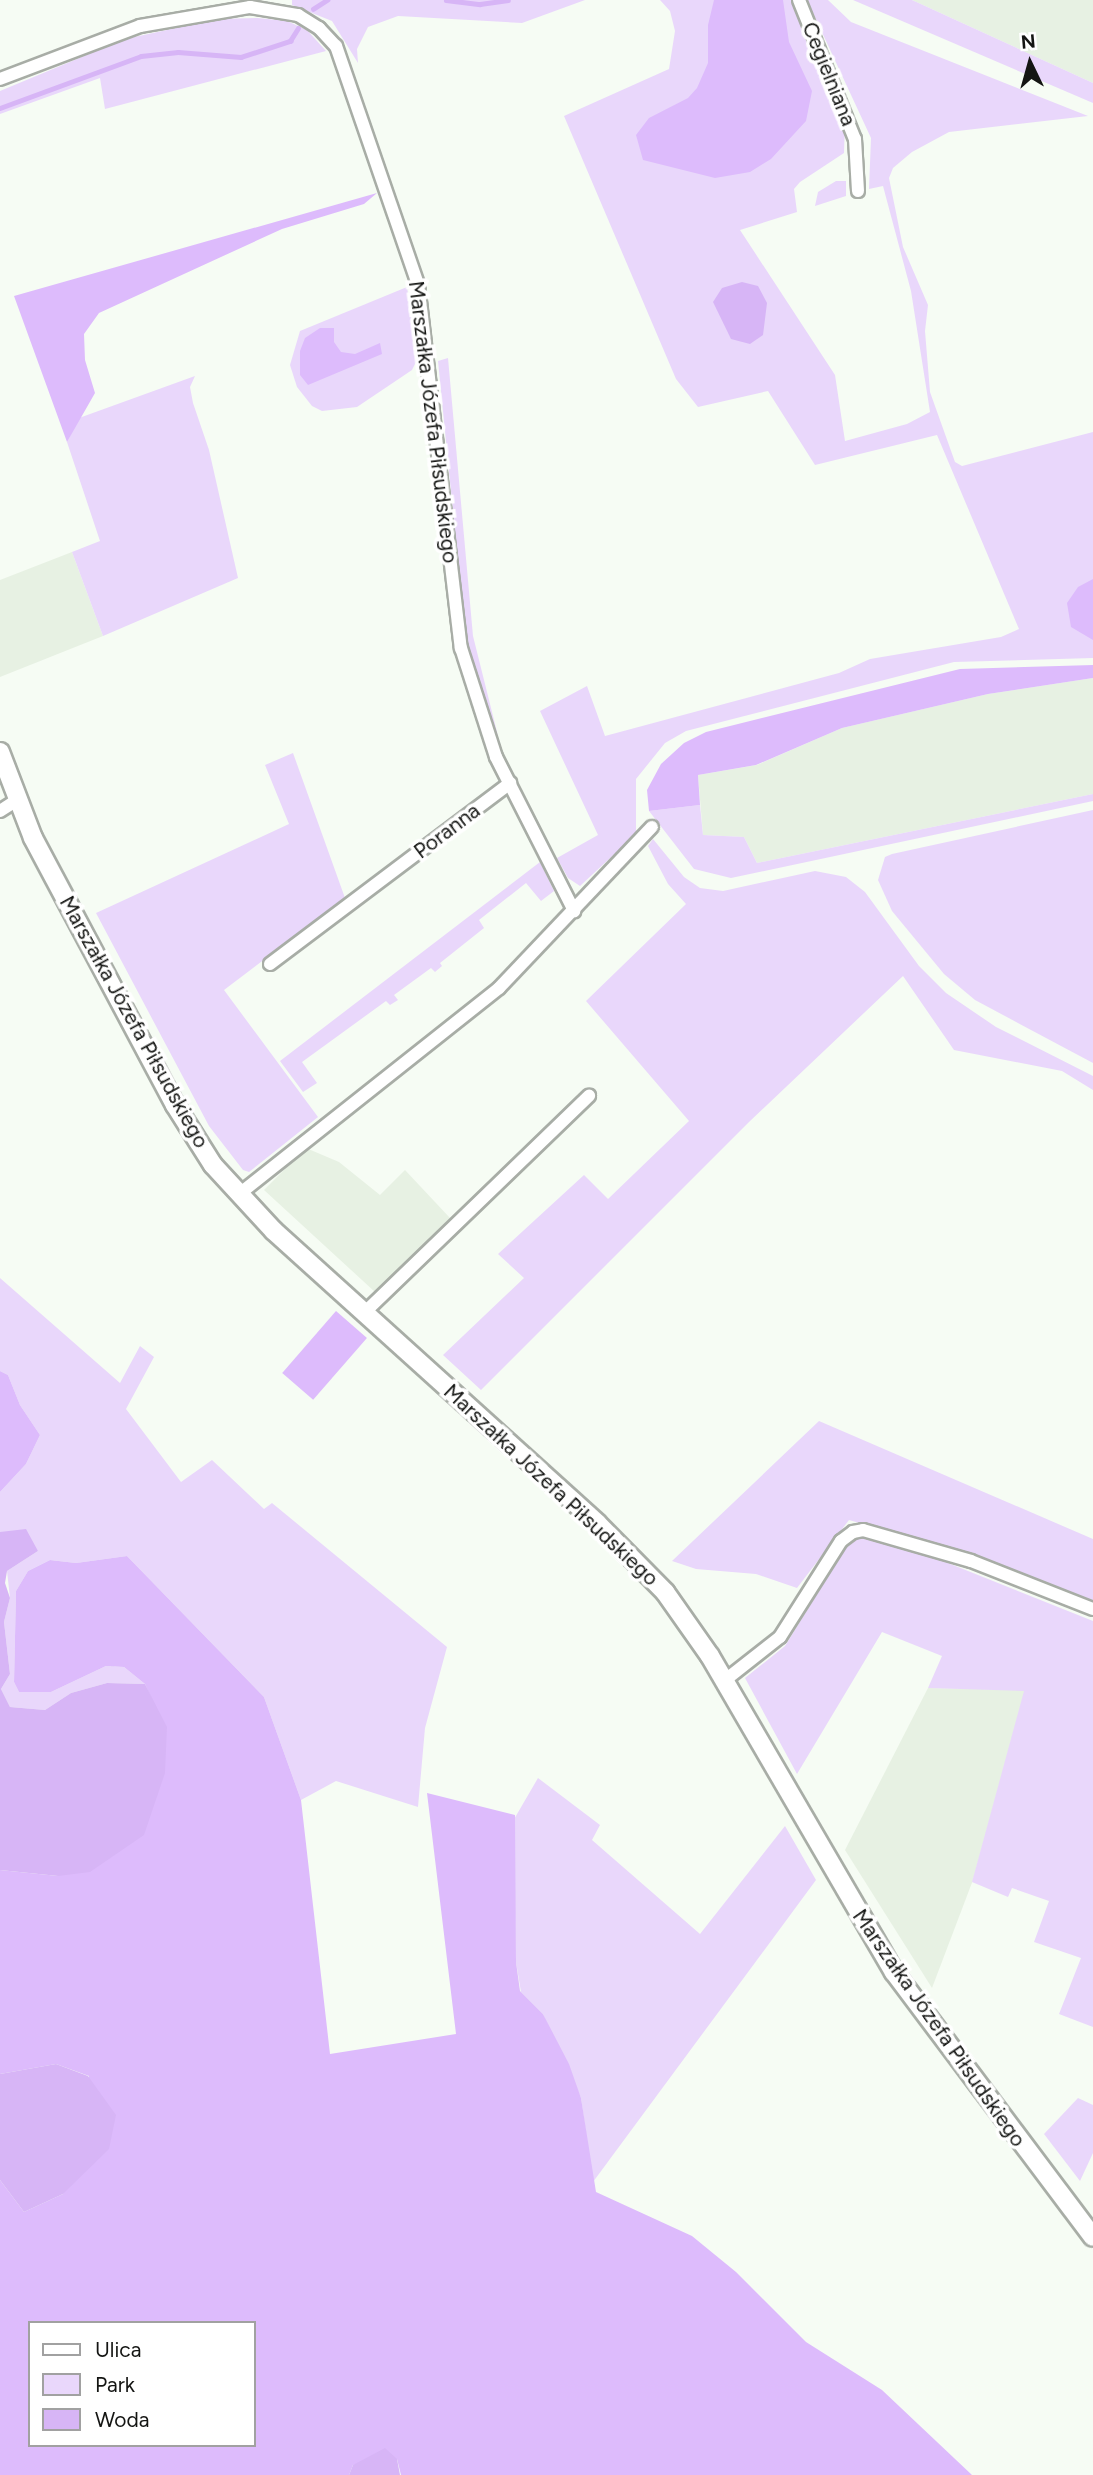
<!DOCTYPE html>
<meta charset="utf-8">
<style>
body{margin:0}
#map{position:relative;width:1093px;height:2475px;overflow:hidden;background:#f6fcf4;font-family:Figtree,sans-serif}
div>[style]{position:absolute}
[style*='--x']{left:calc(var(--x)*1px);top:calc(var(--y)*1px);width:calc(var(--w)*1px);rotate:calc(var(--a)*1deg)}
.built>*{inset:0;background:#e7f1e3}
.green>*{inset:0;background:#e9d7fb}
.forest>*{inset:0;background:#ddbbfc;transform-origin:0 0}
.water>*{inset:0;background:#d7b5f6}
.stream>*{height:4.5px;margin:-2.25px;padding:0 2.25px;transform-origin:2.25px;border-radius:2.25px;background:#d7b5f6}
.roads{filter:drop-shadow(2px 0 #a8ada6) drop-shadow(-2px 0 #a8ada6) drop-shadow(0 2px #a8ada6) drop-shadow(0 -2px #a8ada6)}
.street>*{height:12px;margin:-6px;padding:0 6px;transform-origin:6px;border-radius:6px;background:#fff}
.secondary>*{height:18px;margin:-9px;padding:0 9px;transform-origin:9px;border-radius:9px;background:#fff}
span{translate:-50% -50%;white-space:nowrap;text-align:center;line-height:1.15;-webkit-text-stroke:7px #fff;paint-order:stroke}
.street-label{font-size:21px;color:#141513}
.legend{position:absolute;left:28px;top:2321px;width:228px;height:126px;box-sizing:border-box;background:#fff;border:2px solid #a1a1a1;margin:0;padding:9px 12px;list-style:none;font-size:21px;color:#141513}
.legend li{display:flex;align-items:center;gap:14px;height:35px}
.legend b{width:35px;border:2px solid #a1a1a1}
.north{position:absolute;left:995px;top:28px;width:70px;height:70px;-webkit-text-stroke:5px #fff;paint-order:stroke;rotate:355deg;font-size:19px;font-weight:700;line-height:28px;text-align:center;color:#141513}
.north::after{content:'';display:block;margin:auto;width:24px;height:32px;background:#141513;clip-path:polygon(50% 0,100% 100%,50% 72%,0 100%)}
</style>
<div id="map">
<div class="built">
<i style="clip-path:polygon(912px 0,1093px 0,1093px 83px)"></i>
<i style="clip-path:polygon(72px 552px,103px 636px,0 677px,0 580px)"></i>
<i style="clip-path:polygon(1093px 678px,1093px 794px,757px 863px,744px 837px,703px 835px,698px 775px,757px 765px,842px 728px,988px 694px)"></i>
<i style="clip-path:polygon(306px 1148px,339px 1162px,380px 1195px,405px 1170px,450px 1218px,375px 1292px,264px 1190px)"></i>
<i style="clip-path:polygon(928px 1688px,1025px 1690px,973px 1880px,932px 1988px,845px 1850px)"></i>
</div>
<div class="green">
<i style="clip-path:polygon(292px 0,585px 0,522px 23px,398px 16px,368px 27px,357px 49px,358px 63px,332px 21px,292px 5px)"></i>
<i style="clip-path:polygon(660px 0,794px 0,845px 122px,844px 153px,800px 182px,794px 189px,797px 212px,740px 230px,835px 375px,845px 441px,907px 424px,930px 412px,911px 291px,883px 186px,869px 189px,871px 138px,807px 0,828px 0,851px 22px,1088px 116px,949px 132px,912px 152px,893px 168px,889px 178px,903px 247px,928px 305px,925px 331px,930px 392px,955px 462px,962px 466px,1093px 432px,1093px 658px,954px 662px,686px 731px,665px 743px,636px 779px,636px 834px,580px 886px,568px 878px,557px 858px,598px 835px,540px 711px,587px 686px,605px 736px,839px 673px,870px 659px,1001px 637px,1019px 629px,937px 435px,815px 465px,768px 391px,698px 407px,676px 379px,564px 116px,669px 69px,675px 31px,670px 11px)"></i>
<i style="clip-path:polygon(853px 0,912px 0,1093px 83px,1093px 103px)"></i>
<i style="clip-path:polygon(258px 18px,287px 21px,307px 30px,326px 51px,105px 109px,100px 78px,0 114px,0 91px,125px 39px,218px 19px)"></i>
<i style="clip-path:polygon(836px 181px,846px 181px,846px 196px,815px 206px,818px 192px)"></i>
<i style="clip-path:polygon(407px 287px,418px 358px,412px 370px,357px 407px,322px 411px,312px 406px,297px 387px,290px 365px,300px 331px)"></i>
<i style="clip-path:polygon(448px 358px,473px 636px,498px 736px,485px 708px,465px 632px,438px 361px)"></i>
<i style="clip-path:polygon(195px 376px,190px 387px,193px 403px,209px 450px,238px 578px,103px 636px,72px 552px,100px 541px,67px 442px,79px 418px)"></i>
<i style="clip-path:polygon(293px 753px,345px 898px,224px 990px,318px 1117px,249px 1172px,243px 1170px,209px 1126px,96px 913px,289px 824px,265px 765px)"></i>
<i style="clip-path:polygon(1093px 794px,1093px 801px,731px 878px,694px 869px,649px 811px,700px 805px,703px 835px,744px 837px,757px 863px)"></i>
<i style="clip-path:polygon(1093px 810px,1093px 1063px,975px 1000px,944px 974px,892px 911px,878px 880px,885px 857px,892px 854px)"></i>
<i style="clip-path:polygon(653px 839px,684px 877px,700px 888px,723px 891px,815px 871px,846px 877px,865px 892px,919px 966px,946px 993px,996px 1027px,1093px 1076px,1093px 1090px,1062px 1071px,954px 1050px,903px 976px,749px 1122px,481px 1390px,443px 1355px,524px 1278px,498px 1254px,584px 1175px,608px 1199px,689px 1121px,586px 1001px,686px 904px,668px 884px,648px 846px)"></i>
<i style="clip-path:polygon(540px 862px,554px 891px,541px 901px,526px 883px,479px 920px,484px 928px,440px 963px,442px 966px,435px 972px,431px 968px,394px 995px,398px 1000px,390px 1005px,386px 1001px,302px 1062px,317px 1083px,303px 1092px,280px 1061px)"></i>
<i style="clip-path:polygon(0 1278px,120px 1383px,140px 1346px,154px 1357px,126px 1409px,181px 1482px,212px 1460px,264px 1509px,272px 1503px,447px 1647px,425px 1728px,418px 1807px,336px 1781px,301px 1800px,264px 1697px,127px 1556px,76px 1563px,50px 1560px,28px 1571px,16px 1591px,14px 1682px,19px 1692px,51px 1692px,106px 1666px,124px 1667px,145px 1684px,107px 1683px,71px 1693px,45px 1710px,10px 1707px,1px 1689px,10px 1674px,4px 1622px,10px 1598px,7px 1571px,38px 1551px,0 1532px,0 1492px,26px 1464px,40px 1435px,20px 1405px,8px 1375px,0 1371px)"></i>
<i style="clip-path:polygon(819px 1421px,1093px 1539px,1093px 1601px,975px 1556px,849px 1520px,797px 1588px,756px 1574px,696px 1569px,672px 1561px)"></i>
<i style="clip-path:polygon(861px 1538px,928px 1555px,1093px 1621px,1093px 2027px,1059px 2014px,1081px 1958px,1034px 1942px,1049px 1901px,1012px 1888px,1008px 1897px,972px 1882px,1024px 1691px,928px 1688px,942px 1656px,882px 1632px,797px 1774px,745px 1678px,785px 1646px,849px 1542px)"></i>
<i style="clip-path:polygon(538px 1778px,600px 1825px,592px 1840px,700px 1934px,785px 1826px,816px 1880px,593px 2182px,581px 2098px,543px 2014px,521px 1992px,516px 1962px,513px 1821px)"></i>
<i style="clip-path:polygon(1078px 2098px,1093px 2105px,1093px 2153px,1080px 2181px,1044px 2134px)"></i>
</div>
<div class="forest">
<i style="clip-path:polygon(714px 0,783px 0,789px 42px,812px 91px,806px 121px,771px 159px,750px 172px,715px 178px,643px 160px,636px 135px,649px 118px,688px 98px,697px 88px,708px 63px,708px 25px)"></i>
<i style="clip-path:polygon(377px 193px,364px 204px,282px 229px,99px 313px,84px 334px,85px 360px,95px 393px,67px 442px,14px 296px)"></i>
<i style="clip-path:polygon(320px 328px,334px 328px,334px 342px,341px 352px,355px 354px,380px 343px,382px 354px,308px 385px,300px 375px,300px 351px,305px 338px)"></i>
<i style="clip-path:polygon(1093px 579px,1093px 640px,1071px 627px,1067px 603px,1078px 587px)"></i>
<i style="clip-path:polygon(1093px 665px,1093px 678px,988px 694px,842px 728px,756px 765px,698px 775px,700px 805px,649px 811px,647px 790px,661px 764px,684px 743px,706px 732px,960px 669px)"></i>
<i style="left:336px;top:1311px;width:41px;height:82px;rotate:41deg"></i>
<i style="clip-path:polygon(0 1371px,8px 1375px,20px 1405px,40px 1435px,26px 1464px,0 1492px)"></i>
<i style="clip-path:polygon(evenodd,127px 1556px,264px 1697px,301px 1800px,330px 2054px,456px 2034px,427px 1793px,515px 1815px,516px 1962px,520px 1991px,543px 2014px,569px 2064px,581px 2098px,596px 2192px,692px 2236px,736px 2272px,806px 2342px,882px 2390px,972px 2475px,401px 2475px,397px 2459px,353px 2465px,349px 2475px,0 2475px,0 2180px,24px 2212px,63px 2194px,89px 2076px,56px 2064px,0 2074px,0 1870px,58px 1876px,154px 1704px,145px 1684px,124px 1667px,106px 1666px,51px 1692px,19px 1692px,14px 1682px,16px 1591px,28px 1571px,50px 1560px,76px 1563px,127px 1556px,30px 2323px,254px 2323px,254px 2445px,30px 2445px,30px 2323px)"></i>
</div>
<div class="water">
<i style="clip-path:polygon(742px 282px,758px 286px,767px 303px,763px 335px,750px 344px,731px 339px,713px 302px,722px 288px)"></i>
<i style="clip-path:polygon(26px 1529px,38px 1551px,7px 1571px,5px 1583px,10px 1598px,4px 1622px,10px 1674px,1px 1689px,10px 1707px,45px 1710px,71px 1693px,107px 1683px,145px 1684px,167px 1727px,165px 1773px,144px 1835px,90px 1872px,58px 1876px,0 1870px,0 1532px)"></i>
<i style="clip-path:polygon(56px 2064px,88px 2076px,116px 2115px,109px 2149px,63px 2194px,24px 2212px,0 2180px,0 2074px)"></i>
<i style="clip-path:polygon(385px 2448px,397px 2459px,400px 2475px,349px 2475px,353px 2465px)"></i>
</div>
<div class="stream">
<i style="--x:446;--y:0;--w:34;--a:7"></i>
<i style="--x:480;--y:4;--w:28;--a:-8"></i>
<i style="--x:313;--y:9;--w:17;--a:-33"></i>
<i style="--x:0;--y:108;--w:150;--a:-20.2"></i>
<i style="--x:141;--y:56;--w:37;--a:-6"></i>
<i style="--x:178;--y:52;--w:63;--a:4.5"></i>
<i style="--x:241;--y:57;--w:52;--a:-18.1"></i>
<i style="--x:290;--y:41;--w:15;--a:-58"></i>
</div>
<div class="roads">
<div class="street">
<i style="--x:799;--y:0;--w:150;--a:68.1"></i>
<i style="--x:855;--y:139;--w:52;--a:86.7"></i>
<i style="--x:0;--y:79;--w:150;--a:-20.7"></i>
<i style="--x:140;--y:26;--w:112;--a:-9.8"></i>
<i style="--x:250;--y:7;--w:49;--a:9.5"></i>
<i style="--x:298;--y:15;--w:25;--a:32"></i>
<i style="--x:319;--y:28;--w:25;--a:47"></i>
<i style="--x:336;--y:46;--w:252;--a:71"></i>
<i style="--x:418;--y:284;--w:367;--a:83.3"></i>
<i style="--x:461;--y:648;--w:114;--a:72.2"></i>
<i style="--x:496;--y:757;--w:173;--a:63.1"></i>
<i style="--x:0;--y:811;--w:20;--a:-33"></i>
<i style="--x:270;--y:964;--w:301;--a:-37"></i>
<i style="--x:238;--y:1195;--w:333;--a:-38.4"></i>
<i style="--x:499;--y:988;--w:222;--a:-46.5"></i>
<i style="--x:364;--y:1313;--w:313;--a:-44"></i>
<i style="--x:724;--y:1681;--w:71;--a:-38.2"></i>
<i style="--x:780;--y:1637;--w:114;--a:-57.6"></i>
<i style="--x:841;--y:1541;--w:15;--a:-37"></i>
<i style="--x:853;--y:1532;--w:10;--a:-11"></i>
<i style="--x:863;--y:1530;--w:112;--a:16"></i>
<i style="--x:971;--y:1561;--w:131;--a:21.5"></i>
</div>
<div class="secondary">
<i style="--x:0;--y:752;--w:92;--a:69"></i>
<i style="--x:33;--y:838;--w:302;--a:62"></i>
<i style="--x:175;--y:1105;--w:71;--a:57.7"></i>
<i style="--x:213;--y:1165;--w:90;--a:47.3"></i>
<i style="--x:274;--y:1231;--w:435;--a:42.1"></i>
<i style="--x:597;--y:1523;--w:97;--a:45.4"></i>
<i style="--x:665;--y:1592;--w:78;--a:54.9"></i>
<i style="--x:710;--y:1656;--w:366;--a:59.8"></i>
<i style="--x:894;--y:1972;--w:331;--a:53.1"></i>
</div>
</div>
<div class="street-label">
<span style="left:829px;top:74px;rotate:68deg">Cegielniana</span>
<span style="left:433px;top:422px;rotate:83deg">Marszałka Józefa Piłsudskiego</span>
<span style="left:447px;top:831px;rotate:-37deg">Poranna</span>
<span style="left:134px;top:1022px;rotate:61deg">Marszałka Józefa Piłsudskiego</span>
<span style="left:551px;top:1485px;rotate:43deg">Marszałka Józefa Piłsudskiego</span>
<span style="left:939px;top:2028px;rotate:55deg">Marszałka Józefa Piłsudskiego</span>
</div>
<ul class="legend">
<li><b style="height:9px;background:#fff"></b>Ulica</li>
<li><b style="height:19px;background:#e9d7fb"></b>Park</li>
<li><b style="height:19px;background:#d7b5f6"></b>Woda</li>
</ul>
<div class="north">N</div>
</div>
